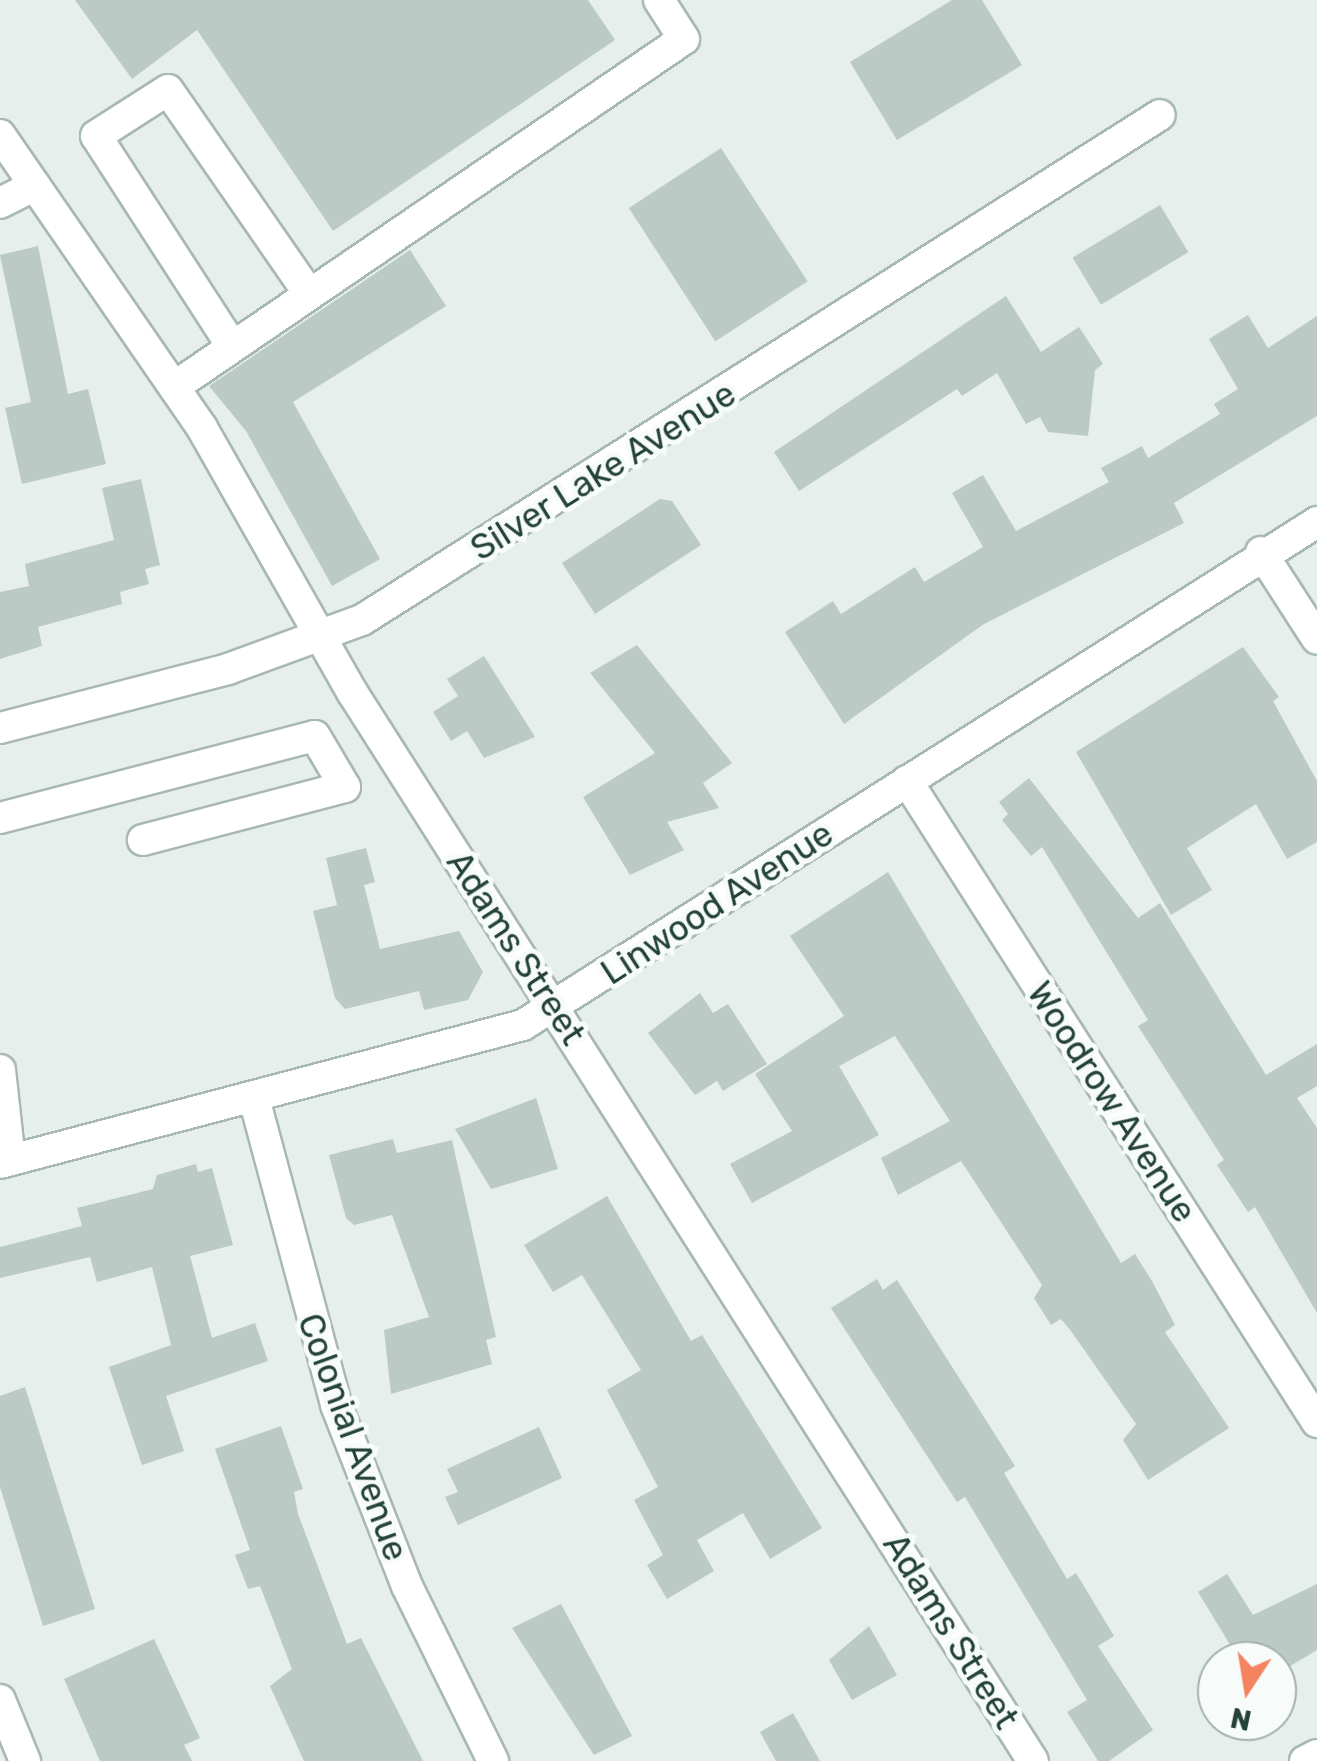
<!DOCTYPE html>
<style>
body{margin:0}
#map{position:relative;width:1317px;height:1761px;overflow:hidden;background:#e6efeb;font-family:Rubik,sans-serif}
div>[style]{position:absolute}
[style*='--x']{left:calc(var(--x)*1px);top:calc(var(--y)*1px);width:calc(var(--w)*1px);rotate:calc(var(--a)*1deg)}
.building>*{inset:0;background:#bbcac4;transform-origin:0 0}
.roads{filter:drop-shadow(2px 0 #a8b8b2) drop-shadow(-2px 0 #a8b8b2) drop-shadow(0 2px #a8b8b2) drop-shadow(0 -2px #a8b8b2)}
.minor>*{height:30px;margin:-15px;padding:0 15px;transform-origin:15px;border-radius:15px;background:#fff}
span{translate:-50% -50%;white-space:nowrap;text-align:center;line-height:1.15;-webkit-text-stroke:10px #f7fbf9;paint-order:stroke}
.street-label{font-size:35px;color:#24423a}
.north{position:absolute;left:1197px;top:1641px;width:100px;height:100px;box-sizing:border-box;background:#f7fbf9;border:2px solid #a3b1ad;border-radius:50%;rotate:192deg;font-size:28px;font-weight:700;line-height:40px;text-align:center;color:#24423a}
.north::after{content:'';display:block;margin:auto;width:35px;height:45px;background:#f4845f;clip-path:polygon(50% 0,100% 100%,50% 72%,0 100%)}
</style>
<div id="map">
<div class="building">
<i style="clip-path:polygon(75px 0,588px 0,615px 40px,333px 231px,197px 30px,132px 79px)"></i>
<i style="clip-path:polygon(952px 0,982px 0,1022px 65px,897px 140px,850px 62px)"></i>
<i style="left:721px;top:148px;width:159px;height:110px;rotate:57deg"></i>
<i style="left:1160px;top:205px;width:55px;height:102px;rotate:59deg"></i>
<i style="clip-path:polygon(38px 246px,68px 394px,88px 389px,106px 464px,22px 484px,5px 408px,31px 402px,0 255px)"></i>
<i style="clip-path:polygon(410px 250px,446px 306px,293px 402px,380px 559px,332px 586px,246px 431px,209px 386px)"></i>
<i style="clip-path:polygon(1006px 296px,1041px 352px,1079px 327px,1103px 364px,1095px 370px,1088px 436px,1048px 432px,1040px 417px,1026px 424px,997px 373px,962px 396px,957px 389px,799px 491px,774px 452px)"></i>
<i style="clip-path:polygon(1248px 315px,1268px 348px,1317px 316px,1317px 416px,1174px 503px,1184px 523px,984px 624px,844px 724px,785px 632px,833px 601px,841px 614px,915px 567px,924px 582px,983px 547px,952px 493px,983px 475px,1016px 531px,1109px 482px,1101px 468px,1142px 446px,1148px 458px,1220px 414px,1214px 404px,1238px 389px,1209px 339px)"></i>
<i style="clip-path:polygon(141px 479px,160px 565px,145px 569px,149px 584px,120px 592px,122px 604px,38px 627px,42px 646px,0 659px,0 592px,29px 586px,25px 564px,114px 540px,102px 488px)"></i>
<i style="clip-path:polygon(660px 499px,672px 501px,701px 545px,595px 614px,562px 563px)"></i>
<i style="clip-path:polygon(637px 645px,732px 763px,703px 783px,719px 808px,667px 822px,684px 850px,630px 875px,583px 797px,655px 753px,590px 673px)"></i>
<i style="clip-path:polygon(1243px 647px,1279px 697px,1273px 701px,1317px 781px,1317px 842px,1287px 859px,1256px 804px,1187px 848px,1212px 890px,1171px 915px,1076px 752px)"></i>
<i style="clip-path:polygon(484px 656px,535px 737px,484px 758px,467px 731px,451px 741px,433px 712px,458px 696px,447px 679px)"></i>
<i style="clip-path:polygon(1029px 778px,1138px 918px,1160px 903px,1266px 1075px,1317px 1044px,1317px 1086px,1297px 1098px,1317px 1128px,1317px 1313px,1255px 1207px,1248px 1212px,1217px 1165px,1224px 1160px,1138px 1026px,1148px 1020px,1042px 847px,1031px 856px,1002px 820px,1008px 814px,999px 802px)"></i>
<i style="clip-path:polygon(366px 848px,375px 882px,364px 885px,380px 949px,459px 931px,483px 972px,468px 1000px,424px 1010px,419px 991px,345px 1009px,335px 998px,313px 911px,337px 905px,326px 858px)"></i>
<i style="clip-path:polygon(888px 872px,1121px 1263px,1135px 1254px,1152px 1281px,1175px 1325px,1165px 1332px,1229px 1428px,1148px 1480px,1123px 1440px,1136px 1424px,1071px 1331px,1061px 1319px,1051px 1325px,1034px 1298px,1042px 1285px,961px 1161px,898px 1195px,881px 1158px,950px 1121px,895px 1036px,839px 1066px,879px 1135px,752px 1203px,730px 1164px,792px 1131px,755px 1074px,844px 1016px,790px 936px)"></i>
<i style="clip-path:polygon(700px 993px,713px 1013px,728px 1004px,767px 1064px,723px 1091px,717px 1081px,695px 1095px,648px 1033px)"></i>
<i style="clip-path:polygon(536px 1098px,558px 1169px,491px 1189px,455px 1129px)"></i>
<i style="clip-path:polygon(393px 1139px,397px 1153px,452px 1140px,496px 1337px,486px 1340px,492px 1364px,391px 1394px,384px 1330px,429px 1317px,392px 1215px,354px 1225px,346px 1218px,329px 1155px)"></i>
<i style="clip-path:polygon(196px 1164px,198px 1172px,212px 1168px,233px 1245px,190px 1256px,212px 1338px,255px 1323px,268px 1361px,166px 1396px,184px 1451px,142px 1465px,109px 1367px,171px 1345px,152px 1267px,97px 1282px,90px 1257px,0 1278px,0 1247px,82px 1226px,77px 1208px,153px 1189px,157px 1175px)"></i>
<i style="clip-path:polygon(607px 1196px,691px 1341px,702px 1335px,822px 1528px,770px 1559px,743px 1513px,697px 1540px,714px 1571px,667px 1599px,647px 1565px,663px 1555px,634px 1500px,658px 1487px,607px 1390px,641px 1370px,582px 1275px,553px 1292px,524px 1245px)"></i>
<i style="clip-path:polygon(877px 1279px,883px 1290px,897px 1280px,1015px 1466px,1004px 1473px,1067px 1579px,1076px 1573px,1114px 1636px,1098px 1646px,1153px 1730px,1109px 1761px,1098px 1761px,1067px 1712px,1087px 1700px,965px 1497px,957px 1502px,831px 1308px)"></i>
<i style="clip-path:polygon(25px 1387px,95px 1609px,43px 1626px,0 1487px,0 1396px)"></i>
<i style="clip-path:polygon(281px 1426px,303px 1489px,294px 1492px,298px 1514px,347px 1644px,361px 1638px,423px 1761px,304px 1761px,270px 1686px,292px 1669px,260px 1586px,248px 1589px,235px 1555px,250px 1550px,215px 1449px)"></i>
<i style="clip-path:polygon(539px 1427px,562px 1478px,458px 1525px,445px 1497px,458px 1492px,447px 1469px)"></i>
<i style="clip-path:polygon(1227px 1574px,1253px 1615px,1317px 1584px,1317px 1650px,1277px 1674px,1277px 1661px,1240px 1661px,1198px 1592px)"></i>
<i style="clip-path:polygon(561px 1604px,632px 1736px,594px 1755px,512px 1628px)"></i>
<i style="clip-path:polygon(869px 1626px,897px 1675px,852px 1700px,829px 1660px)"></i>
<i style="clip-path:polygon(154px 1639px,200px 1738px,184px 1745px,192px 1761px,100px 1761px,64px 1679px)"></i>
<i style="clip-path:polygon(793px 1713px,820px 1761px,776px 1761px,760px 1732px)"></i>
</div>
<div class="roads">
<div class="minor">
<i style="--x:0;--y:135;--w:356;--a:55.4"></i>
<i style="--x:202;--y:428;--w:304;--a:60.4"></i>
<i style="--x:352;--y:692;--w:1267;--a:57.5"></i>
<i style="--x:0;--y:203;--w:39;--a:-27"></i>
<i style="--x:232;--y:346;--w:250;--a:-122.9"></i>
<i style="--x:96;--y:136;--w:85;--a:-32.6"></i>
<i style="--x:168;--y:90;--w:248;--a:55.3"></i>
<i style="--x:174;--y:387;--w:617;--a:-34.31"></i>
<i style="--x:684;--y:39;--w:46;--a:-122.7"></i>
<i style="--x:1261;--y:552;--w:103;--a:57.2"></i>
<i style="--x:0;--y:728;--w:236;--a:-14.5"></i>
<i style="--x:228;--y:669;--w:143;--a:-20.1"></i>
<i style="--x:362;--y:620;--w:944;--a:-32.33"></i>
<i style="--x:907;--y:781;--w:761;--a:57.4"></i>
<i style="--x:0;--y:818;--w:325;--a:-14.6"></i>
<i style="--x:315;--y:736;--w:59;--a:59.5"></i>
<i style="--x:345;--y:787;--w:209;--a:165.3"></i>
<i style="--x:0;--y:1070;--w:91;--a:83.7"></i>
<i style="--x:254;--y:1098;--w:318;--a:75"></i>
<i style="--x:336;--y:1405;--w:194;--a:68.6"></i>
<i style="--x:407;--y:1586;--w:195;--a:63.8"></i>
<i style="--x:0;--y:1163;--w:541;--a:-14.78"></i>
<i style="--x:523;--y:1025;--w:940;--a:-32.35"></i>
<i style="--x:0;--y:1700;--w:66;--a:67.7"></i>
<i style="--x:1305;--y:1761;--w:13;--a:-27"></i>
</div>
</div>
<div class="street-label">
<span style="left:603px;top:471px;rotate:-32deg">Silver Lake Avenue</span>
<span style="left:717px;top:903px;rotate:-33deg">Linwood Avenue</span>
<span style="left:516px;top:948px;rotate:57deg">Adams Street</span>
<span style="left:1112px;top:1102px;rotate:57deg">Woodrow Avenue</span>
<span style="left:353px;top:1437px;rotate:70deg">Colonial Avenue</span>
<span style="left:951px;top:1631px;rotate:58deg">Adams Street</span>
</div>
<div class="north">N</div>
</div>
